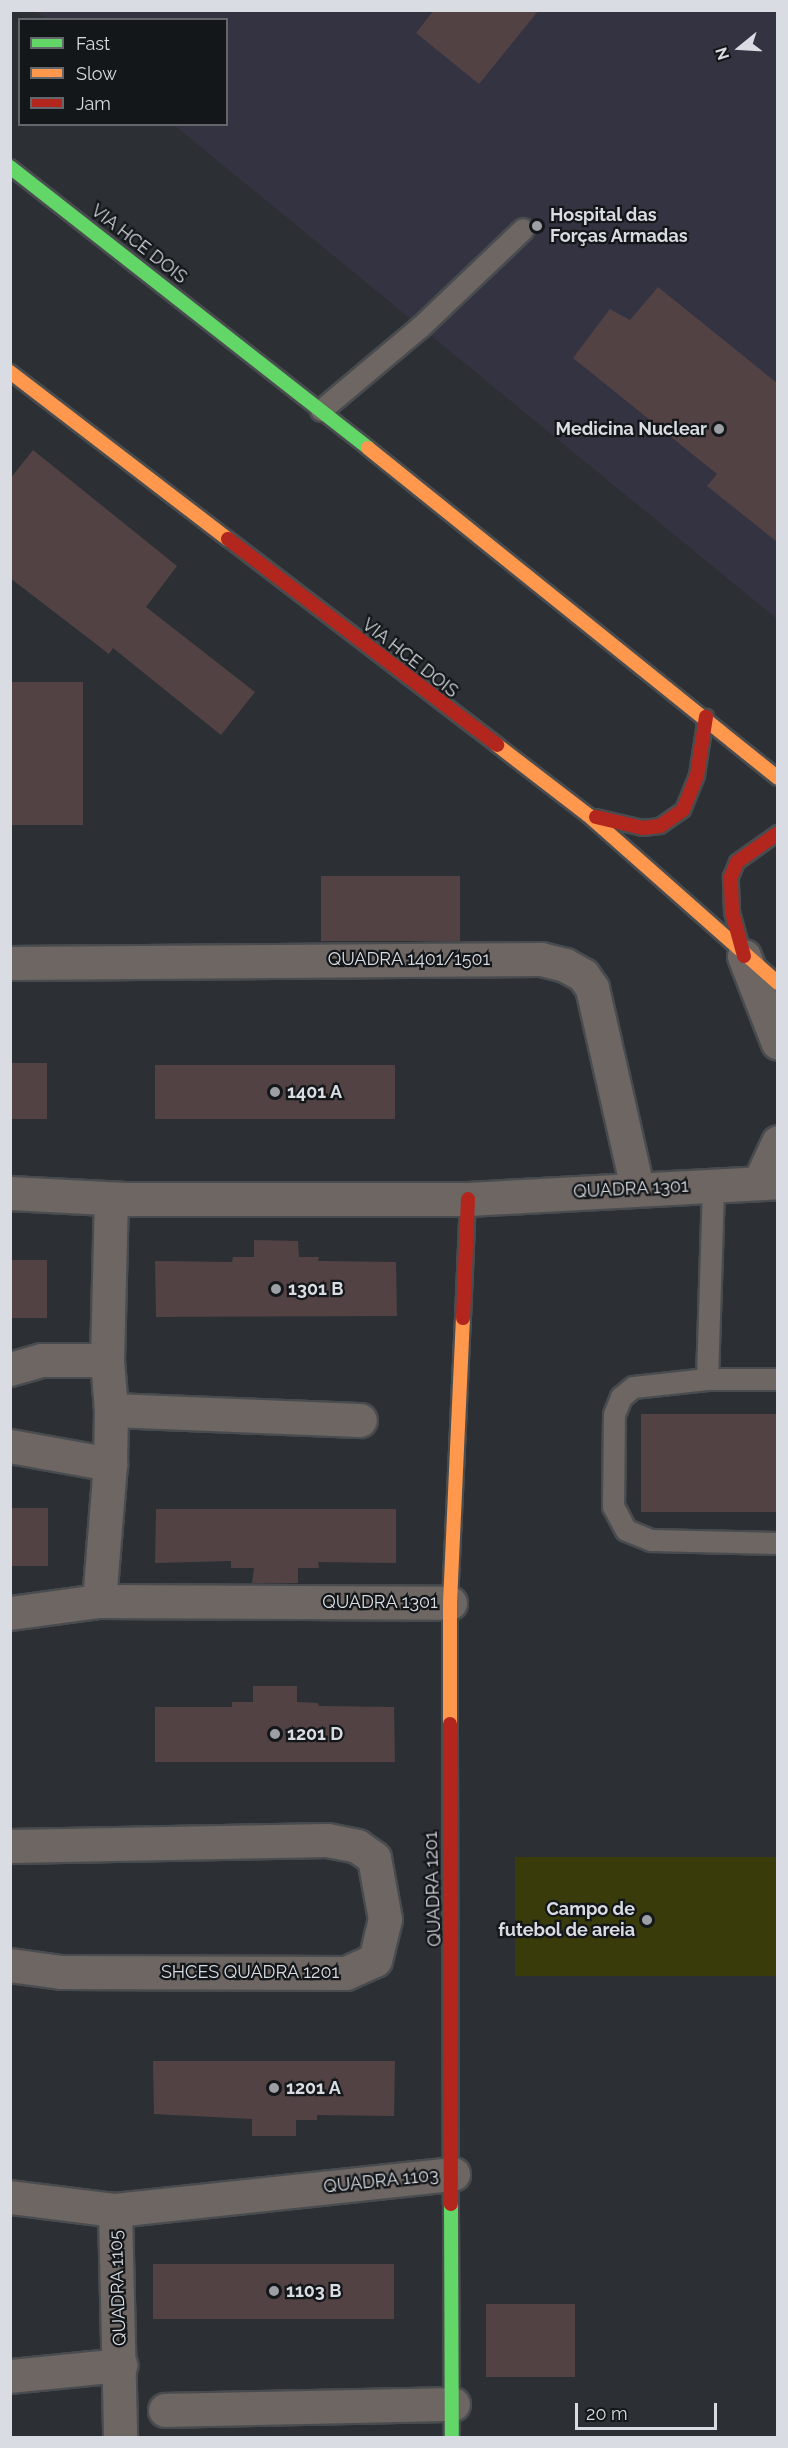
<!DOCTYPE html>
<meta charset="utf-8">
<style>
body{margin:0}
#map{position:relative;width:788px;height:2448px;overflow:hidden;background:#2c3034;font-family:Raleway,sans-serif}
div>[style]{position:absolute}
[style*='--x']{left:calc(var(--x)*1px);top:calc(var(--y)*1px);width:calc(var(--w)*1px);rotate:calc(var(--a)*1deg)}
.medical>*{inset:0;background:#343342}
.green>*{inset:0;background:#393b0b;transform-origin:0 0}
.building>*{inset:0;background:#524244;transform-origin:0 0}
.roads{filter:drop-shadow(2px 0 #494c4f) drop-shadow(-2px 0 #494c4f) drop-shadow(0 2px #494c4f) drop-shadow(0 -2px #494c4f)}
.lane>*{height:21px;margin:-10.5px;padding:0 10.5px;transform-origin:10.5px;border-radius:10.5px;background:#6e6663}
.street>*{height:33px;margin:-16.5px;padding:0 16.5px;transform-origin:16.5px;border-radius:16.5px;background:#6e6663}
.fast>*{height:14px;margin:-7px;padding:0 7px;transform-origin:7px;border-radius:7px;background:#63d668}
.slow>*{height:14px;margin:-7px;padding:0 7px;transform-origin:7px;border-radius:7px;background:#ff974d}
.jam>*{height:14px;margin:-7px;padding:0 7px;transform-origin:7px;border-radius:7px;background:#b3261e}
.dots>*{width:16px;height:16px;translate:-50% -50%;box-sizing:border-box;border:3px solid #14171a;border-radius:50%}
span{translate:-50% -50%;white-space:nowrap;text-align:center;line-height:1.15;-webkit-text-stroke:4.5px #14171a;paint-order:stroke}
.poi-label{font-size:18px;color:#d9dce2;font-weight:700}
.left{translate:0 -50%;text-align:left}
.right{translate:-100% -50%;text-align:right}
.street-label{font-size:18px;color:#d9dce2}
.frame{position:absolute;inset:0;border:12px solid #d9dce2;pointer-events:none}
.legend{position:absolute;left:18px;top:18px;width:210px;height:108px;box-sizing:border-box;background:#14171a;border:2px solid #63666a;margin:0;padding:8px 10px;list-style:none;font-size:18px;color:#d9dce2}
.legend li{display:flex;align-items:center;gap:12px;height:30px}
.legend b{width:30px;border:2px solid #63666a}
.north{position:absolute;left:710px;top:18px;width:60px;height:60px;-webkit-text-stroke:4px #14171a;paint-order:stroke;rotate:252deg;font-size:16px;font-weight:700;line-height:24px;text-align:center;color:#d9dce2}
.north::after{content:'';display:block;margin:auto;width:21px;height:27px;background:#d9dce2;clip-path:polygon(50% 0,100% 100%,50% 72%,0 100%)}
.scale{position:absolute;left:575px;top:2403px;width:142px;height:27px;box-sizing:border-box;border:3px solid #d9dce2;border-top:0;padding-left:8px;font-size:18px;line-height:21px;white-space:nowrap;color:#d9dce2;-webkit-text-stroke:4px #14171a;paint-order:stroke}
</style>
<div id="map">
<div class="medical">
<i style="clip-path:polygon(36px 11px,777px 11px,777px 619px,174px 125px,226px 124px,226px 20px,47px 20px)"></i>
</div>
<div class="green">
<i style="left:777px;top:1857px;width:119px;height:262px;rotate:90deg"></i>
</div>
<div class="building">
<i style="clip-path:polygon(434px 10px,539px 10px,479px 84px,416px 33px)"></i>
<i style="clip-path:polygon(658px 287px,777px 383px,777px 542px,707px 486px,717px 474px,573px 358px,610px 309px,630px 320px)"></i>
<i style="clip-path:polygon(33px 450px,177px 566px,146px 607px,255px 692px,221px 735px,113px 648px,109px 654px,10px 578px,10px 479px)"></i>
<i style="left:10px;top:682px;width:73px;height:143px"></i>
<i style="left:321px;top:876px;width:139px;height:65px"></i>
<i style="left:10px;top:1063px;width:37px;height:56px"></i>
<i style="left:155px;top:1065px;width:240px;height:54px"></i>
<i style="clip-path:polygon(254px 1240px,298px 1241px,299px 1257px,319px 1257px,318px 1261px,396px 1262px,397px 1316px,156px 1317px,155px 1261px,232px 1262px,233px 1257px,254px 1257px)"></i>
<i style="left:47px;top:1260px;width:58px;height:37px;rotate:90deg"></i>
<i style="left:777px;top:1414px;width:98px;height:136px;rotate:90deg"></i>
<i style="left:10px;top:1508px;width:38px;height:58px"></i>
<i style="clip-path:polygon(156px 1509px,396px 1509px,396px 1563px,318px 1562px,319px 1568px,298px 1568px,298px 1583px,252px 1583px,254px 1568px,231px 1568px,231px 1561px,155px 1563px)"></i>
<i style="clip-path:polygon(253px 1686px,297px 1686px,297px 1702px,318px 1703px,319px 1706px,394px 1707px,395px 1762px,155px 1762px,155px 1707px,232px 1707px,232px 1702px,253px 1702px)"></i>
<i style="clip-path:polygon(153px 2061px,395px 2061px,394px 2116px,317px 2115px,317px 2120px,296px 2120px,296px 2136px,252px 2136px,252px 2119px,154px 2114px)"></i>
<i style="left:153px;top:2264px;width:241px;height:55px"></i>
<i style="left:486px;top:2304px;width:89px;height:73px"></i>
</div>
<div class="roads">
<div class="lane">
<i style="--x:321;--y:410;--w:129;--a:-40"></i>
<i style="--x:420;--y:327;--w:142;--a:-43.6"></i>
<i style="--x:707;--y:1379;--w:194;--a:-88.2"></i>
<i style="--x:778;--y:1379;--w:71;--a:180"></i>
<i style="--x:707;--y:1379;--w:74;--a:173.8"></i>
<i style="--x:633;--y:1387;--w:16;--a:140"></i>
<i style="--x:621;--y:1397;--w:18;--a:112"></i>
<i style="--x:614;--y:1414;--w:92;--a:90.6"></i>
<i style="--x:613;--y:1506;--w:27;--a:62"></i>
<i style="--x:626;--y:1530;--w:27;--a:22"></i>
<i style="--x:651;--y:1540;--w:127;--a:1.4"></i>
</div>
<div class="street">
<i style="--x:744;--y:956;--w:93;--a:68.7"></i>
<i style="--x:10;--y:963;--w:531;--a:-0.43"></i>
<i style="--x:541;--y:959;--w:25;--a:14"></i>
<i style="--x:565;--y:965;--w:21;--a:29"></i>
<i style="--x:583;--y:975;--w:16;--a:55"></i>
<i style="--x:592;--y:988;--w:205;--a:77.3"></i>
<i style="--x:759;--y:1183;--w:45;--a:-65.1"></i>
<i style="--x:10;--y:1193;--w:115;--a:3"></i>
<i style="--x:125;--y:1199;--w:343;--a:0"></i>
<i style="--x:468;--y:1199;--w:310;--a:-3.1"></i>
<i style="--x:10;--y:1369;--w:33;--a:-16"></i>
<i style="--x:42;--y:1360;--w:65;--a:0"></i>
<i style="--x:111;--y:1410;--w:249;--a:2.3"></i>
<i style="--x:10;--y:1446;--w:102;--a:10.2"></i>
<i style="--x:99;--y:1601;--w:137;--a:-85.4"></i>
<i style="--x:110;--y:1464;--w:54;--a:-88.9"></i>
<i style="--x:111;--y:1410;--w:50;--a:-94.6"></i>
<i style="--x:107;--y:1360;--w:161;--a:-88.6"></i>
<i style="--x:10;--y:1613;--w:90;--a:-7.7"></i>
<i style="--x:99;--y:1601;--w:351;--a:0.3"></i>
<i style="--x:10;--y:1846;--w:317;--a:-1.1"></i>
<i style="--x:327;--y:1840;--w:31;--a:11"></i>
<i style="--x:357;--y:1846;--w:21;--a:35"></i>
<i style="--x:374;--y:1858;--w:62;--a:79.8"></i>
<i style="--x:385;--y:1919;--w:42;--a:103.7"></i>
<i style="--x:375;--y:1960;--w:32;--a:156"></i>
<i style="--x:346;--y:1973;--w:285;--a:-179.8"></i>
<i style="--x:61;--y:1972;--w:51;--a:-172.2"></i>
<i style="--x:10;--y:2197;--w:106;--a:7.1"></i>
<i style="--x:115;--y:2210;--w:340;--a:-6.1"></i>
<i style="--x:115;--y:2210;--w:228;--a:88.7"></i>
<i style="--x:10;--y:2376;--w:111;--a:-5.7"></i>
<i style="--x:165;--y:2410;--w:288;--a:-1.2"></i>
</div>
<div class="fast">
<i style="--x:10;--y:167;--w:455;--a:38.1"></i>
<i style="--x:451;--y:2204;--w:234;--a:89.8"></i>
</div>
<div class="slow">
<i style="--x:10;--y:372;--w:275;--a:37.5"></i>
<i style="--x:368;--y:448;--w:526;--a:38.83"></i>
<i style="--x:497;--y:745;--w:115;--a:37.6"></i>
<i style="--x:588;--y:815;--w:254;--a:41.5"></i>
<i style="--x:450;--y:1724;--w:121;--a:-90"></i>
<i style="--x:450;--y:1603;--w:285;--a:-87.4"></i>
</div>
<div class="jam">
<i style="--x:228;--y:539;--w:339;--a:37.4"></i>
<i style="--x:596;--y:817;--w:48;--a:13.2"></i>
<i style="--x:643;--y:828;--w:17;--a:-7"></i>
<i style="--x:660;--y:826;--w:28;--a:-35"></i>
<i style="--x:683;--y:810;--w:38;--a:-68"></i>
<i style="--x:697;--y:775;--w:59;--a:-81.2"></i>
<i style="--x:744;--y:956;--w:46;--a:-105.3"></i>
<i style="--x:732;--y:912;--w:35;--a:-92"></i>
<i style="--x:731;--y:877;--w:16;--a:-68"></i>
<i style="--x:737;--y:862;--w:50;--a:-35.3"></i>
<i style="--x:463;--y:1318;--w:119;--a:-87.6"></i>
<i style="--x:450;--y:1724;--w:480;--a:89.9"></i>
</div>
</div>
<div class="dots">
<i style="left:537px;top:226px;background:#9ca0a5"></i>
<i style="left:719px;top:429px;background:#9ca0a5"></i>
<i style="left:275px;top:1092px;background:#9ca0a5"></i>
<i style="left:276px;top:1289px;background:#9ca0a5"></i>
<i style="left:275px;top:1734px;background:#9ca0a5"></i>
<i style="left:647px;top:1920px;background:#9ca0a5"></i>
<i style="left:274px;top:2088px;background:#9ca0a5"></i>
<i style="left:274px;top:2291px;background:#9ca0a5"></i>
</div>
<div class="poi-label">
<span class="left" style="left:550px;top:226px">Hospital das<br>Forças Armadas</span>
<span class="right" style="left:707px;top:429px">Medicina Nuclear</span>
<span class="left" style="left:287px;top:1092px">1401 A</span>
<span class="left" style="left:288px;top:1289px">1301 B</span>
<span class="left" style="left:287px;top:1734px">1201 D</span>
<span class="right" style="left:635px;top:1920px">Campo de<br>futebol de areia</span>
<span class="left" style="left:286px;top:2088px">1201 A</span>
<span class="left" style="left:286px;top:2291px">1103 B</span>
</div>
<div class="street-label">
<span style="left:139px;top:244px;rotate:38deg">VIA HCE DOIS</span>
<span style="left:410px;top:658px;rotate:38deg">VIA HCE DOIS</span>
<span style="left:409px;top:959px">QUADRA 1401/1501</span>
<span style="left:631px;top:1189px;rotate:-3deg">QUADRA 1301</span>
<span style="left:380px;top:1602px">QUADRA 1301</span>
<span style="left:433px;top:1889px;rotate:-92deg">QUADRA 1201</span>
<span style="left:250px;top:1972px">SHCES QUADRA 1201</span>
<span style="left:381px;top:2181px;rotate:-6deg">QUADRA 1103</span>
<span style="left:118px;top:2288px;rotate:-92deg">QUADRA 1105</span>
</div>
<div class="frame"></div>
<ul class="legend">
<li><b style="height:8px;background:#63d668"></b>Fast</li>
<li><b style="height:8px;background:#ff974d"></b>Slow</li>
<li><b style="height:8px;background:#b3261e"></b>Jam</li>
</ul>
<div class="north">N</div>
<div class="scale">20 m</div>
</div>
